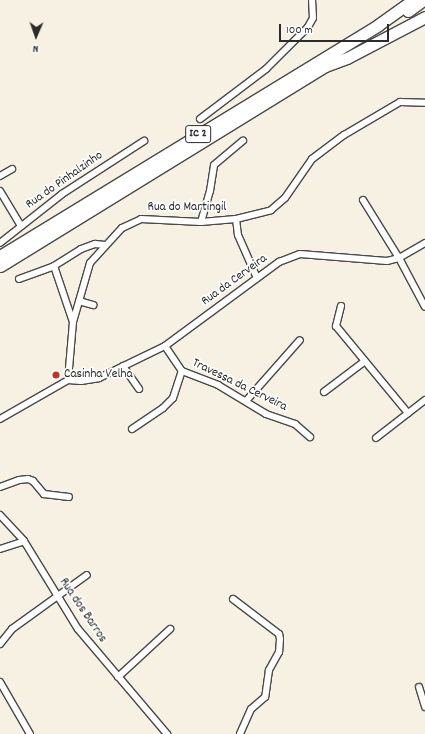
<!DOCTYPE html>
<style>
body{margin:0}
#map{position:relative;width:425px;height:734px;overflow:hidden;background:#f7f1e3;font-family:Dekko,sans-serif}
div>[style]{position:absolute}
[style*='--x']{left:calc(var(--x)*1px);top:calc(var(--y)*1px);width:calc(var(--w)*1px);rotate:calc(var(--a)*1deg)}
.roads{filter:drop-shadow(1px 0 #4a4947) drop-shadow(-1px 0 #4a4947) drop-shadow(0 1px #4a4947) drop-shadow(0 -1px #4a4947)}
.street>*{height:6px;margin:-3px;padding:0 3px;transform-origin:3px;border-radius:3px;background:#fff}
.highway>*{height:11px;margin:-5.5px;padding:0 5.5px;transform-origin:5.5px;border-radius:5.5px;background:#fff}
.dots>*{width:11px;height:11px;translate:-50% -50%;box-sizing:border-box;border:2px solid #fff;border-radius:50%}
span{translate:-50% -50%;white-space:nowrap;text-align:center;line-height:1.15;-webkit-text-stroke:3.5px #fff;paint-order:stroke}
.shield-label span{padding:1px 3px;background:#fff;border:1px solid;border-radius:3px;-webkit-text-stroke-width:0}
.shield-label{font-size:12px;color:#2b2b2b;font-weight:700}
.street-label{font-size:13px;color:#2b2b2b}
.poi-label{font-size:13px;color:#2b2b2b}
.left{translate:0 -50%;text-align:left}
.north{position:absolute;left:16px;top:16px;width:40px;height:40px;-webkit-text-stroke:3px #fff;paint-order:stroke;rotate:182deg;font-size:11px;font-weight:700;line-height:16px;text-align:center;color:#2b2b2b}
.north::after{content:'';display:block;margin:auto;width:14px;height:18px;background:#2b2b2b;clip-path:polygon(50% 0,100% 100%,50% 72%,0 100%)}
.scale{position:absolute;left:279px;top:24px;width:110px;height:18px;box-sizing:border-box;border:2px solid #2b2b2b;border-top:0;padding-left:5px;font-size:12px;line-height:14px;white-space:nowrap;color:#2b2b2b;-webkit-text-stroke:3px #fff;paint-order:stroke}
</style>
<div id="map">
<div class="roads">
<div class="street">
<i style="--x:200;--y:119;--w:83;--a:-37.1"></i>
<i style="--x:266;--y:69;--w:59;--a:-45"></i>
<i style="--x:308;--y:27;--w:10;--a:-61"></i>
<i style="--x:313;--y:18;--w:18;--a:-93"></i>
<i style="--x:0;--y:176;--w:14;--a:-30"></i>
<i style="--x:0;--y:191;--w:41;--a:59"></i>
<i style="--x:363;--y:200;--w:68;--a:58.2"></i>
<i style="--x:399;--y:258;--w:55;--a:62"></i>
<i style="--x:236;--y:219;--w:16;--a:83"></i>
<i style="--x:238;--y:235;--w:47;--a:66.2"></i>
<i style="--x:201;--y:222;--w:32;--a:-74"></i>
<i style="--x:210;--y:191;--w:26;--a:-81"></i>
<i style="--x:214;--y:165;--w:38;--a:-40"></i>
<i style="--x:0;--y:243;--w:79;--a:-38.3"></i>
<i style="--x:62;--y:194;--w:98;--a:-32.9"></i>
<i style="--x:54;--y:266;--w:59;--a:71.3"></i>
<i style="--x:19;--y:279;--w:37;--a:-20"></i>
<i style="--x:54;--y:266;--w:32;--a:-32"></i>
<i style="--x:81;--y:249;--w:15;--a:-20"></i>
<i style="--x:95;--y:244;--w:10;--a:6"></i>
<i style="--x:79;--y:301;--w:15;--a:16"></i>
<i style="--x:341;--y:306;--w:21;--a:104"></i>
<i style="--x:336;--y:326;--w:113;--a:50.4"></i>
<i style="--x:165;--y:346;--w:30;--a:56"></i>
<i style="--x:182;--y:371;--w:39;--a:21"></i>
<i style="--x:218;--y:385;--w:56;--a:31.1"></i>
<i style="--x:266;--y:414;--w:31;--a:19"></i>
<i style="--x:295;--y:424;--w:20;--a:41"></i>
<i style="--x:123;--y:366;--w:28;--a:55"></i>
<i style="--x:68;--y:380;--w:58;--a:-85.1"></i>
<i style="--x:73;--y:322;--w:61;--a:-73.9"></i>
<i style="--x:90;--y:263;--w:47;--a:-47.6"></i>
<i style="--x:122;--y:228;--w:21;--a:-25"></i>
<i style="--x:141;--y:219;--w:60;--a:2.9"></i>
<i style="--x:201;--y:222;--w:35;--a:-5"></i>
<i style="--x:236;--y:219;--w:36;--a:-14"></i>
<i style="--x:271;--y:210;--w:18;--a:-41"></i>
<i style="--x:285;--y:198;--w:47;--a:-55.3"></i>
<i style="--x:312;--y:159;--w:40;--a:-37"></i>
<i style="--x:344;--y:135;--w:65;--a:-30.5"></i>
<i style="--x:400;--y:102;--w:25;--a:2"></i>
<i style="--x:68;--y:380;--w:13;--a:4"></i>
<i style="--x:81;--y:381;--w:18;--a:-9"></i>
<i style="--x:99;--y:378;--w:73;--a:-25.9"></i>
<i style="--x:165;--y:346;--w:142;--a:-36.4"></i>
<i style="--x:279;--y:262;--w:22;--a:-21"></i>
<i style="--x:300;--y:254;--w:87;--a:4.6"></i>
<i style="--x:387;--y:261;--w:12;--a:-14"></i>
<i style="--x:399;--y:258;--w:30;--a:-30"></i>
<i style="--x:324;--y:392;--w:51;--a:-37.1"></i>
<i style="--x:246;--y:401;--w:81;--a:-48.5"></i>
<i style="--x:0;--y:419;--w:78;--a:-29.8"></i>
<i style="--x:132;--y:429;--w:37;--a:-34"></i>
<i style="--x:163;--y:408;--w:14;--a:-45"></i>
<i style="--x:173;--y:398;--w:28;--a:-72"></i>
<i style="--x:376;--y:438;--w:62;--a:-37.8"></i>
<i style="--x:0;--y:487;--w:20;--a:-20"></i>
<i style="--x:19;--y:480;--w:9;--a:-6"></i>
<i style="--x:28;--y:479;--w:5;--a:22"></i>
<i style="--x:33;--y:481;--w:17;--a:50"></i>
<i style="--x:44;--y:494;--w:25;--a:7"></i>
<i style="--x:0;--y:515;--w:35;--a:47"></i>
<i style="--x:24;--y:541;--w:103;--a:58.5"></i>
<i style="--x:78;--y:629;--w:138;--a:49.7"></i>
<i style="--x:0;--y:549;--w:25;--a:-18"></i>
<i style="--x:233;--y:599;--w:58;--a:37.3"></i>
<i style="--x:279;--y:634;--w:5;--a:79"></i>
<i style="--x:280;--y:639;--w:13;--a:94"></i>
<i style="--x:279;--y:652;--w:21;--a:119"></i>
<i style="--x:269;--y:670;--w:27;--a:98"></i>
<i style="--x:265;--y:697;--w:18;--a:139"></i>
<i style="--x:251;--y:709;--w:27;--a:114"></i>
<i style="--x:0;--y:644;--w:19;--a:-51"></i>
<i style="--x:12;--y:629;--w:92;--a:-35.8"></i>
<i style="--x:118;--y:677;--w:71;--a:-42.7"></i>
<i style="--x:0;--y:682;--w:60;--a:60"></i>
<i style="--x:419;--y:687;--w:21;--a:73"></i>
</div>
<div class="highway">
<i style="--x:408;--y:11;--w:19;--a:-36"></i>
<i style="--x:0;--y:256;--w:443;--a:-31.4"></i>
<i style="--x:378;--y:25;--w:43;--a:-35.5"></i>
<i style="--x:0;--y:266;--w:382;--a:-31.6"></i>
<i style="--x:325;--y:66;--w:23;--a:-20"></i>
<i style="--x:347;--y:58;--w:88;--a:-27.7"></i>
</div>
</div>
<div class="dots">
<i style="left:56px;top:375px;background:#c8321e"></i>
</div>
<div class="shield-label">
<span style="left:198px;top:134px">IC 2</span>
</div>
<div class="street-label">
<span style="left:65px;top:181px;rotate:-35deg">Rua do Pinhalzinho</span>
<span style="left:187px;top:208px">Rua do Martingil</span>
<span style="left:235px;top:281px;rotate:-36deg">Rua da Cerveira</span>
<span style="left:239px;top:386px;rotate:26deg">Travessa da Cerveira</span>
<span style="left:82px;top:611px;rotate:56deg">Rua dos Barros</span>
</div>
<div class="poi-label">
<span class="left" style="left:64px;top:375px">Casinha Velha</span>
</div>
<div class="north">N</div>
<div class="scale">100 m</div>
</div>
